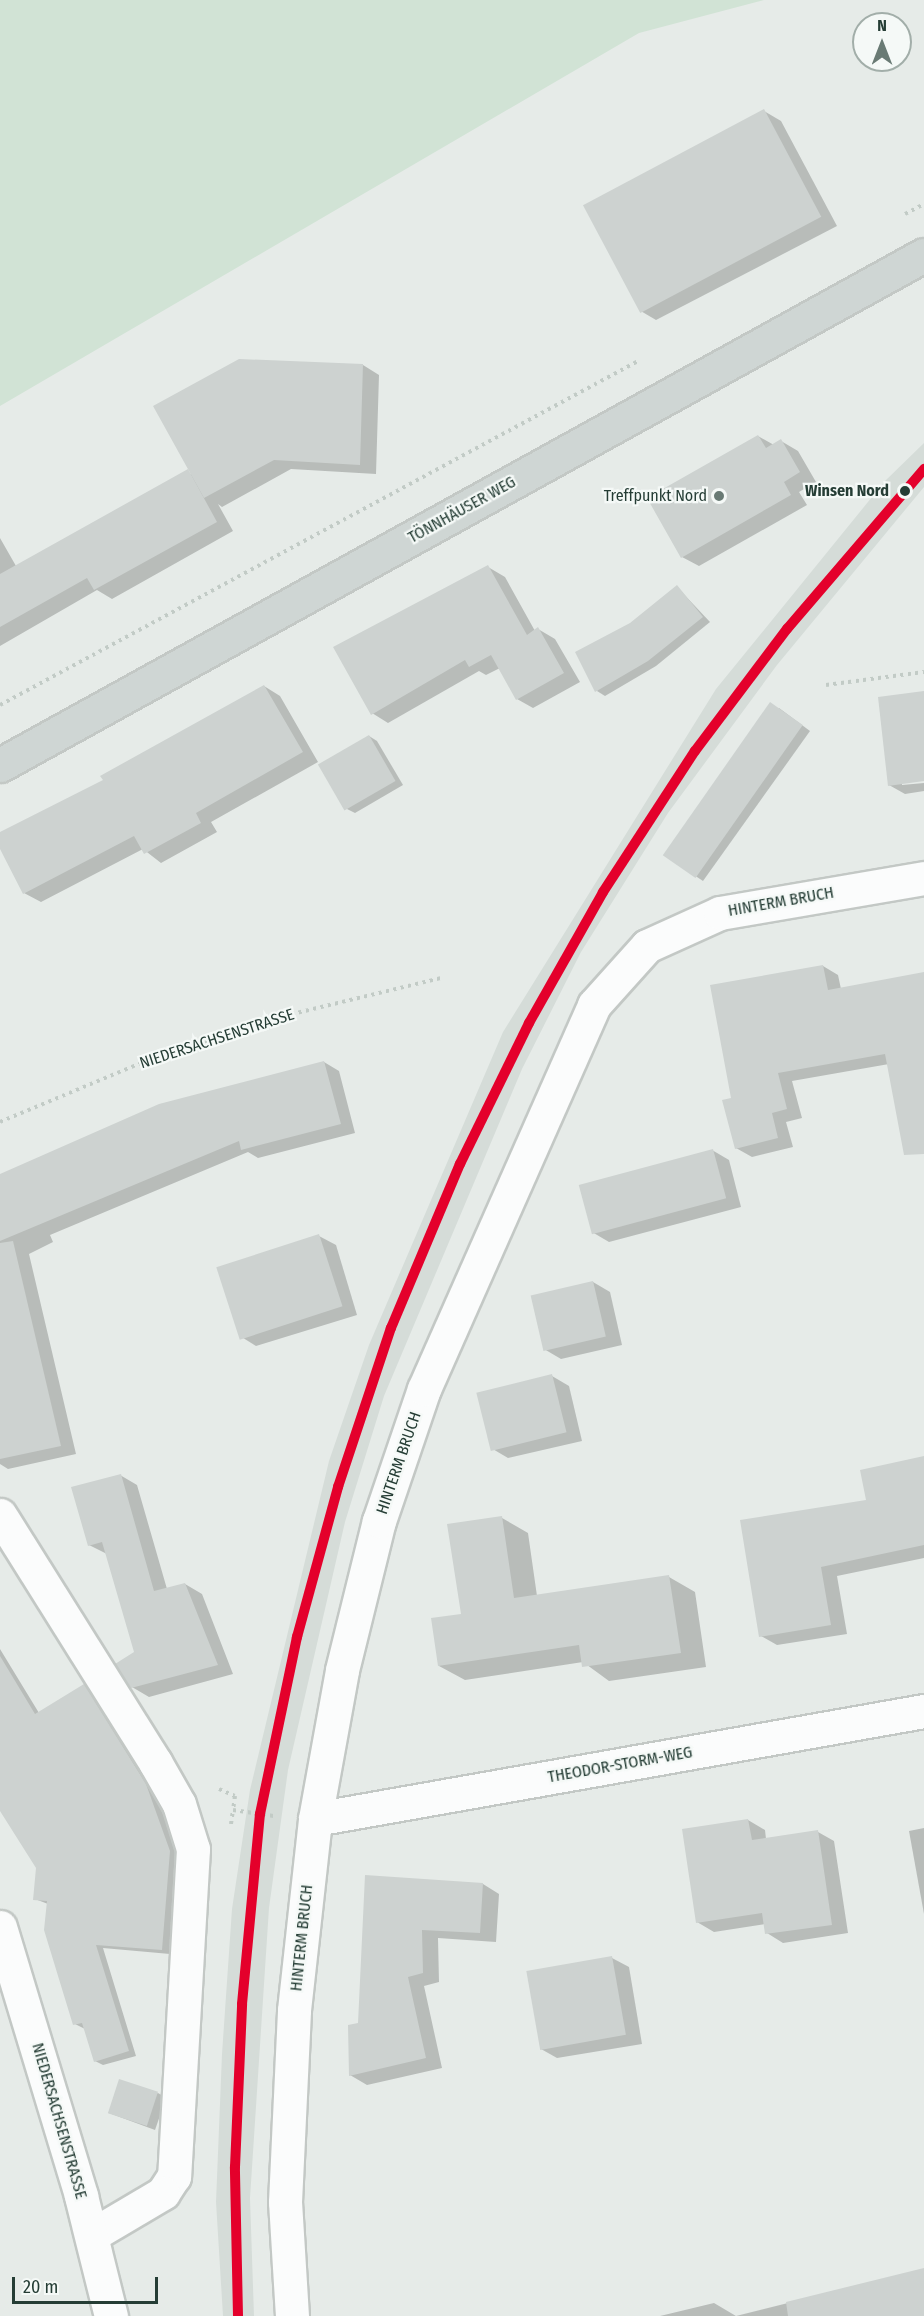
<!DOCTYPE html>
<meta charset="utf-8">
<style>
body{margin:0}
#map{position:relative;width:924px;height:2316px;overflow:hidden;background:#e6ebe8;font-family:"Fira Sans Condensed",sans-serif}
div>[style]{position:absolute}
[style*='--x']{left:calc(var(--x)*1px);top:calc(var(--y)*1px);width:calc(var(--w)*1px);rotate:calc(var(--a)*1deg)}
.built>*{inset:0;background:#d5dcd8}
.green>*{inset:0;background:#d1e3d5}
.shadow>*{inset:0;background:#0003}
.building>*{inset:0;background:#cdd2d0;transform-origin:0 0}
.path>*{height:4px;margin-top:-2px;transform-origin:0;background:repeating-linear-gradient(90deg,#c2cbc6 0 3px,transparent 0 7.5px)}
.roads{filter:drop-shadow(2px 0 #c3c8c5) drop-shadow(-2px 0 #c3c8c5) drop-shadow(0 2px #c3c8c5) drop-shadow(0 -2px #c3c8c5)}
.minor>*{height:33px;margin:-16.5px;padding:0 16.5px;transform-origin:16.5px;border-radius:16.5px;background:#fbfcfc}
.major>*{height:33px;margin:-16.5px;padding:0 16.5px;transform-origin:16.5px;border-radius:16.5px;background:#cfd6d4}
.rail-1>*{height:10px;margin:-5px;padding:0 5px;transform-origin:5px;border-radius:5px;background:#e4002b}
.dots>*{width:16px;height:16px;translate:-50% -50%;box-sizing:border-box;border:3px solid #f5f9f7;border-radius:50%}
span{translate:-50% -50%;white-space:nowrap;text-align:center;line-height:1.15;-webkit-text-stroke:4.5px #f5f9f7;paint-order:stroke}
.stop-label{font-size:16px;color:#253d35;font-weight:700}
.right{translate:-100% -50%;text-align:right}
.poi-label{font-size:16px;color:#253d35}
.street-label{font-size:16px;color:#253d35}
.north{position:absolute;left:852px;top:12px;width:60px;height:60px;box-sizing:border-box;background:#f5f9f7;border:2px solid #a2aea9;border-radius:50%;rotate:0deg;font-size:16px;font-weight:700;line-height:24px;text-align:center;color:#253d35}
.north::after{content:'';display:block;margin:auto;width:21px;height:27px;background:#697a74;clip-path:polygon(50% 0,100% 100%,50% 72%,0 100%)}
.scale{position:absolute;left:12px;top:2277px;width:146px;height:27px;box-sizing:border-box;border:3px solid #253d35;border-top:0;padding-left:8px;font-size:18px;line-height:21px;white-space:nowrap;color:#253d35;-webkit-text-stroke:4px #f5f9f7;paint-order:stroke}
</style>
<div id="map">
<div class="built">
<i style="clip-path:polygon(924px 443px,924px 487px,777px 665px,668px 813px,581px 952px,522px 1069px,384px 1396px,345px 1522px,288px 1770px,269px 1908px,250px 2198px,254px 2316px,223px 2316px,216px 2202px,222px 2054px,232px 1909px,250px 1790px,329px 1461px,369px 1345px,503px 1032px,716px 689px,885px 481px)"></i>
</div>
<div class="green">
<i style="clip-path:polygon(0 0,764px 0,639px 33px,0 406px)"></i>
</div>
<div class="shadow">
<i style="clip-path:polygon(764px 111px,781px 121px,837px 226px,656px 320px,639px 310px)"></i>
<i style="clip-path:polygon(363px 365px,379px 375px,376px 474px,291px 469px,222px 507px,218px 504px,233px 531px,112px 599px,97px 590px,0 646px,0 538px,16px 566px,192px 473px)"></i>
<i style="clip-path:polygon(758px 436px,774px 445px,781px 441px,798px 451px,816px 482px,799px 492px,807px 505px,699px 566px,682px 557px)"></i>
<i style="clip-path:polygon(488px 567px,505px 577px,535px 631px,538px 629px,555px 639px,580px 682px,533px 708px,517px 699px,500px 668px,486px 675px,479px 671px,388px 723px,372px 713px)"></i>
<i style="clip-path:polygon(677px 587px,710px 622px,656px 666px,605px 696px,597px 691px,630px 624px)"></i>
<i style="clip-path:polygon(264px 686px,280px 696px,318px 762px,211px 822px,217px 832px,161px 863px,143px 849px,41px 902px,24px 893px,0 845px,0 834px,105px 781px)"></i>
<i style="clip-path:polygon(924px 693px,924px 780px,902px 782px,902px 785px,924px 783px,924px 791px,905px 794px,889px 785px)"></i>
<i style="clip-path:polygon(779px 708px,810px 731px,703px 881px,664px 855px)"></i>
<i style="clip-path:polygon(369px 736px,377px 741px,403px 785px,355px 813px,347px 809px)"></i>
<i style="clip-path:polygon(823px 966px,838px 975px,841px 989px,924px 974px,924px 1109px,889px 1064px,792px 1081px,802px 1118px,786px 1122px,793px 1147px,752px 1157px,736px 1148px,733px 1099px)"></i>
<i style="clip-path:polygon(324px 1062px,339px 1071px,355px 1133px,258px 1158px,248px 1152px,50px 1235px,53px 1242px,29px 1254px,76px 1454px,8px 1469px,0 1464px,0 1177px,160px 1105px)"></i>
<i style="clip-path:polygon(712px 1150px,729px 1160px,741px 1207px,609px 1242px,592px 1232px)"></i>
<i style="clip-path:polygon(319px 1236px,336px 1245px,357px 1315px,256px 1346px,240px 1336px)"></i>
<i style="clip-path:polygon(593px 1282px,610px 1292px,622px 1345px,561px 1359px,544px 1349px)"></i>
<i style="clip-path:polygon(552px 1376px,569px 1386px,582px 1441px,508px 1458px,491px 1448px)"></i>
<i style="clip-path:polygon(924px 1457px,924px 1558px,837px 1576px,847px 1634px,777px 1645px,761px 1636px,868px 1501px)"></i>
<i style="clip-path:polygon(120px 1475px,137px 1485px,167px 1589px,185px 1584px,202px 1594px,233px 1674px,149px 1697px,132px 1687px,136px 1653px,107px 1554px,89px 1545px)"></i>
<i style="clip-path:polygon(502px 1518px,528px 1533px,537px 1596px,669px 1577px,695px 1592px,706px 1667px,609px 1681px,583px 1662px,465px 1680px,439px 1666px)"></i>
<i style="clip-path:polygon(0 1649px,39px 1713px,84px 1685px,92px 1690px,156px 1793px,178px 1857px,170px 1954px,103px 1948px,136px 2056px,103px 2065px,95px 2061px,85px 2029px,75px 2024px,48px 1904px,35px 1899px,38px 1867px,0 1782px)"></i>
<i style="clip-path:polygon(748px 1820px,765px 1830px,766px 1839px,818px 1832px,834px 1841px,848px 1933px,783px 1943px,767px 1933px,765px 1924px,714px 1932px,697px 1922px)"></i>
<i style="clip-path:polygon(924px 1828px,924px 1914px,909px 1831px)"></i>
<i style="clip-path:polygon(366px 1876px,483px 1884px,499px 1894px,496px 1942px,438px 1938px,439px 1982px,424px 1986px,442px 2068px,367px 2085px,350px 2075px,359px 2024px)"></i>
<i style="clip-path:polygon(612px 1958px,629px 1967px,642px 2044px,557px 2058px,541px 2049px)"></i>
<i style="clip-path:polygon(158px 2093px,166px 2098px,155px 2130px,109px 2113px)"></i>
<i style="clip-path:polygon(924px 2269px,924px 2316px,660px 2316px,714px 2303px,736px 2316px)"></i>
</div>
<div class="building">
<i style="left:764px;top:109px;width:122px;height:205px;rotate:62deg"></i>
<i style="clip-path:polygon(239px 359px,363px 364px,360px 465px,274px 460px,204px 498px,153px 406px)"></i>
<i style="clip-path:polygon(758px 435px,766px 448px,781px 439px,800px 472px,784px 482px,791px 495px,681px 558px,647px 498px)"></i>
<i style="clip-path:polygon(188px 469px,217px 522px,94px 590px,87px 578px,0 627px,0 574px)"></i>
<i style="clip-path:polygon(488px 565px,527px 635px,538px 627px,564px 673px,516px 700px,491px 655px,469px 667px,465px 660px,371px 715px,333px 647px)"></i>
<i style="clip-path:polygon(677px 585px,703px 617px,648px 661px,595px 692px,575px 652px,630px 623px)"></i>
<i style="clip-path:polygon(264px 685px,303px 752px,196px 813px,201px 823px,144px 854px,134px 836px,23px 894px,0 849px,0 832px,103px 780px,100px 776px)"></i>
<i style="clip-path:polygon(924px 691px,924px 781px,888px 786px,878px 697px)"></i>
<i style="left:770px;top:702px;width:40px;height:187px;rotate:35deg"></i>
<i style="left:369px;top:735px;width:53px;height:59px;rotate:60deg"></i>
<i style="clip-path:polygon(823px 965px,828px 990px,924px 972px,924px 1154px,904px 1155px,885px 1054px,778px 1073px,787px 1109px,772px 1113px,778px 1138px,735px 1149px,722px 1100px,731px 1098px,710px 985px)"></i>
<i style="clip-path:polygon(324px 1061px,341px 1124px,241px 1150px,239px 1141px,0 1241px,0 1174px,159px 1104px)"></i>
<i style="left:713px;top:1149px;width:51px;height:139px;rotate:75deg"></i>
<i style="left:319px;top:1234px;width:76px;height:108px;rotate:72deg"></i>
<i style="clip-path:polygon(13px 1241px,61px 1446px,0 1459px,0 1243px)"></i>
<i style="left:593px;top:1281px;width:57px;height:64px;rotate:77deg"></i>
<i style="left:552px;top:1374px;width:60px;height:78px;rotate:76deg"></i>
<i style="clip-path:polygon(924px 1456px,924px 1545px,821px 1567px,831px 1625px,759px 1637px,740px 1520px,866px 1500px,860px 1470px)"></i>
<i style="clip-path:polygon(121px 1474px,154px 1591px,185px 1583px,218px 1665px,131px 1688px,115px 1664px,134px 1652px,102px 1542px,88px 1546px,71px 1487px)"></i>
<i style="clip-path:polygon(502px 1516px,514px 1598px,669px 1575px,681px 1653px,582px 1667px,579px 1645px,438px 1666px,431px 1618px,461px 1614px,447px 1524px)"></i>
<i style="clip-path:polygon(0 1656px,35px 1714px,84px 1684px,146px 1784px,170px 1851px,162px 1950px,96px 1945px,129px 2051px,94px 2062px,82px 2023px,73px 2025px,44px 1930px,47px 1901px,33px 1900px,36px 1868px,0 1811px)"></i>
<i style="clip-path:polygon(748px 1819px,752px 1840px,818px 1830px,832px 1925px,765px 1934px,762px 1913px,696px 1923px,682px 1829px)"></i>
<i style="clip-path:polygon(365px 1875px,483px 1883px,480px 1933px,422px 1930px,423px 1973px,408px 1977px,426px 2058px,349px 2076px,348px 2025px,358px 2023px)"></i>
<i style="left:612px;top:1956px;width:80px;height:87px;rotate:80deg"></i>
<i style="left:119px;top:2079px;width:41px;height:36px;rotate:18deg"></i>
<i style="clip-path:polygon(924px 2268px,924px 2316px,788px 2316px,786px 2302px)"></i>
</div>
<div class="path">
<i style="--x:905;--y:214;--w:21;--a:-28"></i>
<i style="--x:826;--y:685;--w:99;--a:-7.6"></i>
<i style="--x:0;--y:705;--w:725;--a:-28.33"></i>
<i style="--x:0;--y:1122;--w:160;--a:-22.7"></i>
<i style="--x:148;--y:1060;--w:143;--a:-17.9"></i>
<i style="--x:284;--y:1016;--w:162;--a:-13.6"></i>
<i style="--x:219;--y:1789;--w:17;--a:24"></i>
<i style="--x:235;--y:1796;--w:14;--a:98"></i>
<i style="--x:231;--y:1824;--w:14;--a:-82"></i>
<i style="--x:233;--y:1810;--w:41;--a:8.3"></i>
</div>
<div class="roads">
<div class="minor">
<i style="--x:0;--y:1515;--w:292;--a:57.9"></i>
<i style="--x:155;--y:1762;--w:48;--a:60.3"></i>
<i style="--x:179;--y:1804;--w:47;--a:72.7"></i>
<i style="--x:193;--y:1849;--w:328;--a:93.3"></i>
<i style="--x:174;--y:2176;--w:20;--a:123"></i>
<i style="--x:163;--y:2193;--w:82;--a:149.4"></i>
<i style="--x:315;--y:1819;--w:619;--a:-10.06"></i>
<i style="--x:0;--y:1927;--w:281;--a:73.2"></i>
<i style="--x:81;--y:2196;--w:124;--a:76"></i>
<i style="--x:292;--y:2316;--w:114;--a:-93.5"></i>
<i style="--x:285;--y:2202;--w:192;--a:-87.3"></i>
<i style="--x:294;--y:2010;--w:192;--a:-83.7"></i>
<i style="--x:315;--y:1819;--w:151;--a:-79.7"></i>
<i style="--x:342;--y:1670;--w:154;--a:-76.1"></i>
<i style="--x:379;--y:1521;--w:139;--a:-71.2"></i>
<i style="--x:424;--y:1389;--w:420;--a:-66.1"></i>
<i style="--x:594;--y:1005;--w:79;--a:-48.1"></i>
<i style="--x:647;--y:946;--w:80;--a:-24.3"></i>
<i style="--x:720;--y:913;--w:207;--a:-9.7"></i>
</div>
<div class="major">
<i style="--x:0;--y:765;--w:1055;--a:-28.9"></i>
</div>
</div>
<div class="rail-1">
<i style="--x:238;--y:2316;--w:149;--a:-91.2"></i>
<i style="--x:235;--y:2167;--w:163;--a:-87.5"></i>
<i style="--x:242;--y:2004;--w:191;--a:-84.6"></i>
<i style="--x:260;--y:1814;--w:181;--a:-78.2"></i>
<i style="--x:297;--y:1637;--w:156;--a:-74.7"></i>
<i style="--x:338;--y:1487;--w:168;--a:-71.6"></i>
<i style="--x:391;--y:1328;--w:178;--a:-67.2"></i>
<i style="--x:460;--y:1164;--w:157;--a:-63.9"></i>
<i style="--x:529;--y:1023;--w:150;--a:-60.5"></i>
<i style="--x:603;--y:892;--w:168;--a:-56.9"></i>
<i style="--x:695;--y:751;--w:153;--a:-53"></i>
<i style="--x:787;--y:629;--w:211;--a:-49.4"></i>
</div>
<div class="dots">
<i style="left:905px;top:491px;background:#253d35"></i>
<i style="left:719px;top:496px;background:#697a74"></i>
</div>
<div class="stop-label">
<span class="right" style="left:889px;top:491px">Winsen Nord</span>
</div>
<div class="poi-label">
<span class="right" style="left:707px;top:496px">Treffpunkt Nord</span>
</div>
<div class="street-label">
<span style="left:462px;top:510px;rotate:-29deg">TÖNNHÄUSER WEG</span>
<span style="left:781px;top:902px;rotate:-10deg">HINTERM BRUCH</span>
<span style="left:217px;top:1039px;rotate:-18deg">NIEDERSACHSENSTRASSE</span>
<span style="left:399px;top:1463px;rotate:-71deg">HINTERM BRUCH</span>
<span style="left:620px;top:1765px;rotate:-10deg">THEODOR-STORM-WEG</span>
<span style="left:302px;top:1938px;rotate:-84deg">HINTERM BRUCH</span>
<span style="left:59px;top:2121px;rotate:74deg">NIEDERSACHSENSTRASSE</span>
</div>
<div class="north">N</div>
<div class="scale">20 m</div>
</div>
